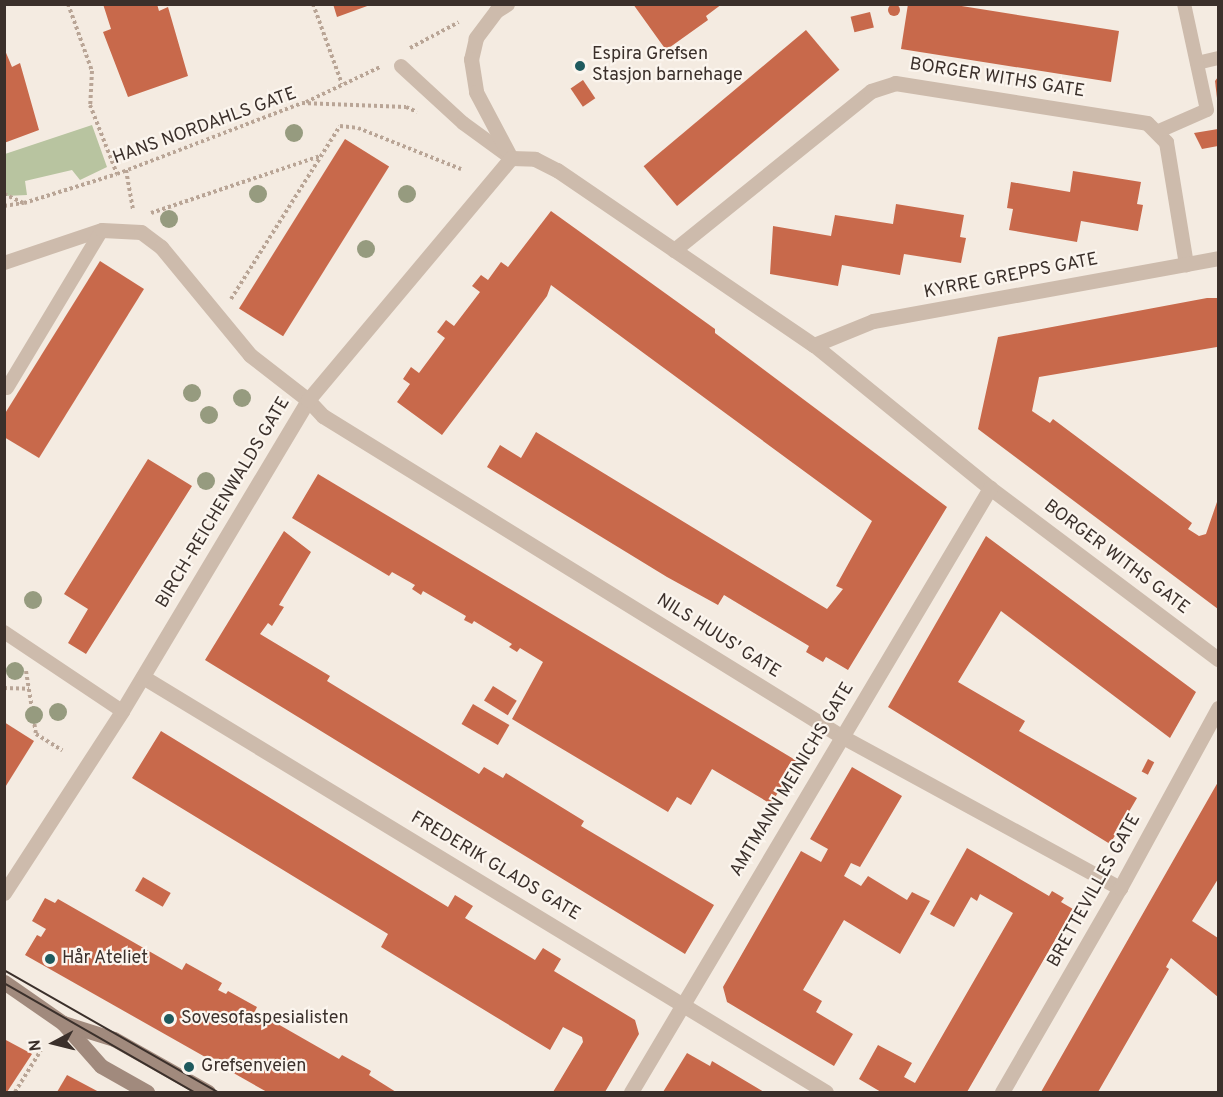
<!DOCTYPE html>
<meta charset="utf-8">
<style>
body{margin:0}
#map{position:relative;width:1223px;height:1097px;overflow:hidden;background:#f4ebe1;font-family:Overpass,sans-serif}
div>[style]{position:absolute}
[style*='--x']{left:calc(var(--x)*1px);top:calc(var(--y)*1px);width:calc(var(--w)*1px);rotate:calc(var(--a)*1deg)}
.green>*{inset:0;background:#b8c4a0}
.building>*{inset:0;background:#c8694b;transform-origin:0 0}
.round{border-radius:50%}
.path>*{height:4px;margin-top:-2px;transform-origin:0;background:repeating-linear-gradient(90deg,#b9a596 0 3px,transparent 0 6px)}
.lane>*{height:14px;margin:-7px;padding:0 7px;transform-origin:7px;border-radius:7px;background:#cdbbac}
.street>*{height:15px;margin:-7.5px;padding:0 7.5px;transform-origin:7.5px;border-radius:7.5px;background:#cdbbac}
.secondary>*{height:15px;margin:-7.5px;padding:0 7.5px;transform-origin:7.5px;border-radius:7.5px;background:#a18a7d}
.tram>*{height:1.5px;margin:-0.75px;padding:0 0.75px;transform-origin:0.75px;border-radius:0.75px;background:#3b302b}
.trees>*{width:18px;height:18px;margin:-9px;border-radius:50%;background:#969b7f}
.dots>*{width:16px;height:16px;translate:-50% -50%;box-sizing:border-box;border:3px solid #fbf5ee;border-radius:50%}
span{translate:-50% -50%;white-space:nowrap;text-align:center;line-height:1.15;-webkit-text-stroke:4.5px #fbf5ee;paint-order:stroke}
.poi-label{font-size:18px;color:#3b302b}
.left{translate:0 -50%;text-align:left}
.street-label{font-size:18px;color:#3b302b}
.frame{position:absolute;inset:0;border:6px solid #3b302b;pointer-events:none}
.north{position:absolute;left:24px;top:1013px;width:60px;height:60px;-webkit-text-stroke:4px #fbf5ee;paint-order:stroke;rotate:263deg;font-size:16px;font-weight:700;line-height:24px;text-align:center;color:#3b302b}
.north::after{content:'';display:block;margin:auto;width:21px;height:27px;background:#3b302b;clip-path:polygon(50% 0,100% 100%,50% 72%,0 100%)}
</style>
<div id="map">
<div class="green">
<i style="clip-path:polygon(92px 125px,107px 167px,80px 180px,72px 170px,25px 181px,27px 195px,5px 196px,5px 154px)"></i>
</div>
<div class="building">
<i style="clip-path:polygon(103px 4px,157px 4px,159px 11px,168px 7px,188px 76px,128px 97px,103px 32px,111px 29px)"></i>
<i style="clip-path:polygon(333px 4px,370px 4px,370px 5px,337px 17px)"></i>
<i style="clip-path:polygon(633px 4px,722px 4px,706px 16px,708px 20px,666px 50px)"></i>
<i style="clip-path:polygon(908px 4px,949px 4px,1119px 31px,1111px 82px,901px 49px)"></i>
<i class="round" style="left:888px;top:4px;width:12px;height:12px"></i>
<i style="left:870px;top:12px;width:16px;height:20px;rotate:76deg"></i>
<i style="left:806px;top:30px;width:52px;height:212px;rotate:50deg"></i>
<i style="clip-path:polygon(4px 48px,12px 67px,20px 63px,39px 130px,4px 143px)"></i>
<i style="clip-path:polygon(1218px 77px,1218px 98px,1217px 98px,1215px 81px)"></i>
<i style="left:583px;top:80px;width:22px;height:15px;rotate:56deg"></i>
<i style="clip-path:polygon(1218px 129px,1218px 146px,1202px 149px,1194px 133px)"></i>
<i style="left:345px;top:139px;width:52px;height:200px;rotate:32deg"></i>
<i style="clip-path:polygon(1073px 171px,1141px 182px,1137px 204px,1143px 205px,1138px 231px,1081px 221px,1077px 242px,1009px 230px,1013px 209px,1007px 208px,1011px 182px,1070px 192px)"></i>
<i style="clip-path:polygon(896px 204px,964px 215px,960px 237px,966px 238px,961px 263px,904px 254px,900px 275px,842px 265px,838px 286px,770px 274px,773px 226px,831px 236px,835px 215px,893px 224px)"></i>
<i style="clip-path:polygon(551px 211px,715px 329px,715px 333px,947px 507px,848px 670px,826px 657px,823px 662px,806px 652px,809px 646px,724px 595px,718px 605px,667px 577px,487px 467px,500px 445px,521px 458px,536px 432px,827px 609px,843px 589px,836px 586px,872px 521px,551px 285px,547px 296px,442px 435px,397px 402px,410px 384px,403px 379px,411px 367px,419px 373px,445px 338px,437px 332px,446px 320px,454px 326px,480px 292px,472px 286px,481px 275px,488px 280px,501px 262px,508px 267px)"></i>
<i style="clip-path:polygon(100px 261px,144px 289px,39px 458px,4px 437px,4px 415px)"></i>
<i style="clip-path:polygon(1207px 298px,1218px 298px,1217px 347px,1039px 377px,1032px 411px,1050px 423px,1053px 419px,1192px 523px,1188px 529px,1199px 536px,1206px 534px,1218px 499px,1218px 609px,978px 429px,998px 337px)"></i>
<i style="clip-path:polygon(148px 459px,192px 486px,86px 654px,68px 643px,88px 609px,64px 594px)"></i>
<i style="clip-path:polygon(318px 474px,797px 761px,771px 804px,712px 769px,691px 805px,677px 797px,668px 812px,512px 719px,543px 662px,520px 648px,517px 652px,509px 647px,512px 644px,474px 621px,472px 624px,464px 620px,466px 616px,423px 591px,421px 595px,412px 589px,415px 585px,392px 572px,389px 576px,292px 518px)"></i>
<i style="clip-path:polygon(284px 531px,311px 552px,279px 605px,284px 607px,272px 626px,268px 623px,260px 634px,330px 676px,327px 681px,479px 774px,484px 767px,503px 778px,506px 773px,584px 821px,581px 826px,714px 905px,685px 954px,205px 660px)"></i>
<i style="clip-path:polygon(986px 536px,1196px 692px,1170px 738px,1001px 611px,958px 682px,1025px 721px,1019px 731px,1137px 798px,1110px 844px,888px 707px)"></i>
<i style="left:493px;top:686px;width:28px;height:17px;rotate:32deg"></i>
<i style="left:473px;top:704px;width:42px;height:23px;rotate:30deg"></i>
<i style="clip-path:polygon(4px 722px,34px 741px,4px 789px)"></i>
<i style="clip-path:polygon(161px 731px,448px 907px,455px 895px,473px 906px,465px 918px,535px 960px,543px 948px,561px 959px,554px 971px,635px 1020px,639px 1034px,605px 1092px,553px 1092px,583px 1042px,582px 1037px,563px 1027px,550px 1050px,381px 947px,388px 934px,132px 778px)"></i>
<i style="left:1148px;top:759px;width:7px;height:14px;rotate:27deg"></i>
<i style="clip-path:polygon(852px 767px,902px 796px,860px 867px,851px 863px,844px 876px,861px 886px,868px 876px,907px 900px,912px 892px,930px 901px,900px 954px,844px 920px,803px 990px,822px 1001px,816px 1012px,853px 1034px,834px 1066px,727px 1002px,723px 987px,801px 851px,821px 862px,828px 849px,810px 839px)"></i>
<i style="clip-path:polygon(1218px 782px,1218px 879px,1192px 921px,1218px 938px,1218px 997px,1171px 958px,1166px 967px,1169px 969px,1098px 1092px,1041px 1092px)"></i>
<i style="clip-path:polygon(967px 848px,1049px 896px,1052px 891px,1064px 898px,1061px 902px,1073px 909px,967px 1092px,881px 1092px,859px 1079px,878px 1045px,912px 1063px,904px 1077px,915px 1083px,1013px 913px,980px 894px,977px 901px,971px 897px,954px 927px,930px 914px)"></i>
<i style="left:143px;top:877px;width:32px;height:16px;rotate:30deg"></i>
<i style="clip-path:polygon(45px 898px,55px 903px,58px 899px,182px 970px,186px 963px,222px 983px,218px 990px,226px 994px,228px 991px,257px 1007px,255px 1011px,339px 1059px,342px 1055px,371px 1071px,369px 1075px,396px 1092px,267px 1092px,25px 955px,37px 935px,41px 937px,46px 929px,32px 921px)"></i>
<i style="clip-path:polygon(4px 1039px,32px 1054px,7px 1092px,4px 1092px)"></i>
<i style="clip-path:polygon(687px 1053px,710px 1066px,712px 1061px,764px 1092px,663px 1092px)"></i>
<i style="clip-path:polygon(67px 1075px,99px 1092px,57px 1092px)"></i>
</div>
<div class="path">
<i style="--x:68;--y:4;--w:71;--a:70.3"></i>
<i style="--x:92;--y:71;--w:34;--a:93"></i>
<i style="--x:90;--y:105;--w:74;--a:68.6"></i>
<i style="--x:313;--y:4;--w:85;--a:70.1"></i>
<i style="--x:410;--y:48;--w:55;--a:-28"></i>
<i style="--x:306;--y:102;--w:82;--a:-25.3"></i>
<i style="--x:126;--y:170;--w:40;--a:80"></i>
<i style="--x:4;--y:194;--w:21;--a:25"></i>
<i style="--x:4;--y:206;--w:20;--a:-9"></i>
<i style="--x:24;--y:203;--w:97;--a:-17.3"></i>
<i style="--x:117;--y:174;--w:198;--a:-21"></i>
<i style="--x:302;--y:103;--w:104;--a:2.2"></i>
<i style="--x:406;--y:107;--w:12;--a:24"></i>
<i style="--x:151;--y:213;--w:178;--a:-18.6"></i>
<i style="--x:231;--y:299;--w:204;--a:-57.8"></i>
<i style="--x:340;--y:126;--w:18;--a:6"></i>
<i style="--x:358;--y:128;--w:111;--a:21.7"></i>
<i style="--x:26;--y:671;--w:64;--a:81"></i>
<i style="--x:36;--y:734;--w:31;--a:32"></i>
<i style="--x:4;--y:688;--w:25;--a:2"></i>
<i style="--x:15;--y:1092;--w:49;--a:-58.2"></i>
</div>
<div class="lane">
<i style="--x:1197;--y:63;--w:22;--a:-13"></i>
<i style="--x:401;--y:66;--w:84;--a:42.6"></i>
<i style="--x:463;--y:123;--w:59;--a:36.1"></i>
<i style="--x:1159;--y:131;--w:52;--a:-23.6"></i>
<i style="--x:1207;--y:110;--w:108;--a:-102.2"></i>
<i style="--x:4;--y:263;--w:103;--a:-18.6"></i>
<i style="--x:7;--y:388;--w:184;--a:-59"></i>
<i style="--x:4;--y:632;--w:142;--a:33.8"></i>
</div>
<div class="street">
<i style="--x:507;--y:4;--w:13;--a:148"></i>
<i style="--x:496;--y:11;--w:34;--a:127"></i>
<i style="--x:476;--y:38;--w:22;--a:103"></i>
<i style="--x:471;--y:59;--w:33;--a:81"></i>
<i style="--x:476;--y:92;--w:75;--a:62.1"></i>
<i style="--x:511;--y:158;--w:24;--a:2"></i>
<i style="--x:535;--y:159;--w:25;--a:27"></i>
<i style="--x:557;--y:170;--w:311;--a:34.3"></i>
<i style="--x:814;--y:345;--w:227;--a:39.1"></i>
<i style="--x:990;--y:488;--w:285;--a:36.9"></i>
<i style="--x:102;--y:230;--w:39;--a:3"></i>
<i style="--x:141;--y:232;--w:25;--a:37"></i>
<i style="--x:161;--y:247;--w:140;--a:50.5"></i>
<i style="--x:250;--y:355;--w:73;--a:37.8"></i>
<i style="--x:308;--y:400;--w:22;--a:47"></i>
<i style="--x:323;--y:416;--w:609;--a:31.71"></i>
<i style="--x:841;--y:736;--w:318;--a:28.6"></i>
<i style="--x:674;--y:250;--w:253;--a:-38.9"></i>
<i style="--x:871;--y:91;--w:25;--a:-18"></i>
<i style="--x:895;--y:83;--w:255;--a:9"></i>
<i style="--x:1147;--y:123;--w:27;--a:45"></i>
<i style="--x:1166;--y:142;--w:124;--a:80.7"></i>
<i style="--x:814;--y:345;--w:64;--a:-22.1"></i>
<i style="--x:873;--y:321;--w:351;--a:-10.3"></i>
<i style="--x:143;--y:677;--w:799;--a:31.28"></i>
<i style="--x:4;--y:893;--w:217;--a:-57"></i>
<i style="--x:122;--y:711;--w:362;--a:-59.1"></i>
<i style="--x:308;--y:400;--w:316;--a:-50"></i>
<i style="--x:631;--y:1092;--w:703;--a:-59.27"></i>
<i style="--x:1002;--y:1092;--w:236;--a:-60"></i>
<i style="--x:1120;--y:888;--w:205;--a:-61.4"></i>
</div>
<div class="secondary">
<i style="--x:4;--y:982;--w:72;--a:34.8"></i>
<i style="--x:63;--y:1023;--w:57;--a:48.5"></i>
<i style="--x:101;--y:1066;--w:53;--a:29.5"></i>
<i style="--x:63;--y:1023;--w:53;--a:17.4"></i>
<i style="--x:114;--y:1039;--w:108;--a:29.4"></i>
</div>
<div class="tram">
<i style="--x:4;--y:970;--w:246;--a:29.7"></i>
<i style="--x:4;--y:983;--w:219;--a:29.8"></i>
</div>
<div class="trees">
<i style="left:294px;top:133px"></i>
<i style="left:258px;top:194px"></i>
<i style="left:407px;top:194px"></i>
<i style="left:169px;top:219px"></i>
<i style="left:366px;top:249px"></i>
<i style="left:192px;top:393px"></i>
<i style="left:242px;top:398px"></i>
<i style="left:209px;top:415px"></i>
<i style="left:206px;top:481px"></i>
<i style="left:33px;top:600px"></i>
<i style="left:15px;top:671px"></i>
<i style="left:58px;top:712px"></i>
<i style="left:34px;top:715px"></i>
</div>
<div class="dots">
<i style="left:580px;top:66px;background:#1f5a5e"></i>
<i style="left:50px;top:959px;background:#1f5a5e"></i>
<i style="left:169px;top:1019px;background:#1f5a5e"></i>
<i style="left:189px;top:1067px;background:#1f5a5e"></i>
</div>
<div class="poi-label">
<span class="left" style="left:592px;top:66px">Espira Grefsen<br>Stasjon barnehage</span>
<span class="left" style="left:62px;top:959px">Hår Ateliet</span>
<span class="left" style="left:181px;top:1019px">Sovesofaspesialisten</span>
<span class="left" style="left:201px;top:1067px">Grefsenveien</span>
</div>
<div class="street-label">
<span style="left:997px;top:79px;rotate:9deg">BORGER WITHS GATE</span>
<span style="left:205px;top:127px;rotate:-20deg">HANS NORDAHLS GATE</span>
<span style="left:1011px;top:277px;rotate:-11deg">KYRRE GREPPS GATE</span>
<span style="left:224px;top:503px;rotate:-59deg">BIRCH-REICHENWALDS GATE</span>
<span style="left:1116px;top:558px;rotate:37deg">BORGER WITHS GATE</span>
<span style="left:718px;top:637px;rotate:32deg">NILS HUUS' GATE</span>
<span style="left:793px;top:780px;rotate:-59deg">AMTMANN MEINICHS GATE</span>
<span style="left:495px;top:867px;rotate:31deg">FREDERIK GLADS GATE</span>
<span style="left:1095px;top:891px;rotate:-61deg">BRETTEVILLES GATE</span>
</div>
<div class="frame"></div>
<div class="north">N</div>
</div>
